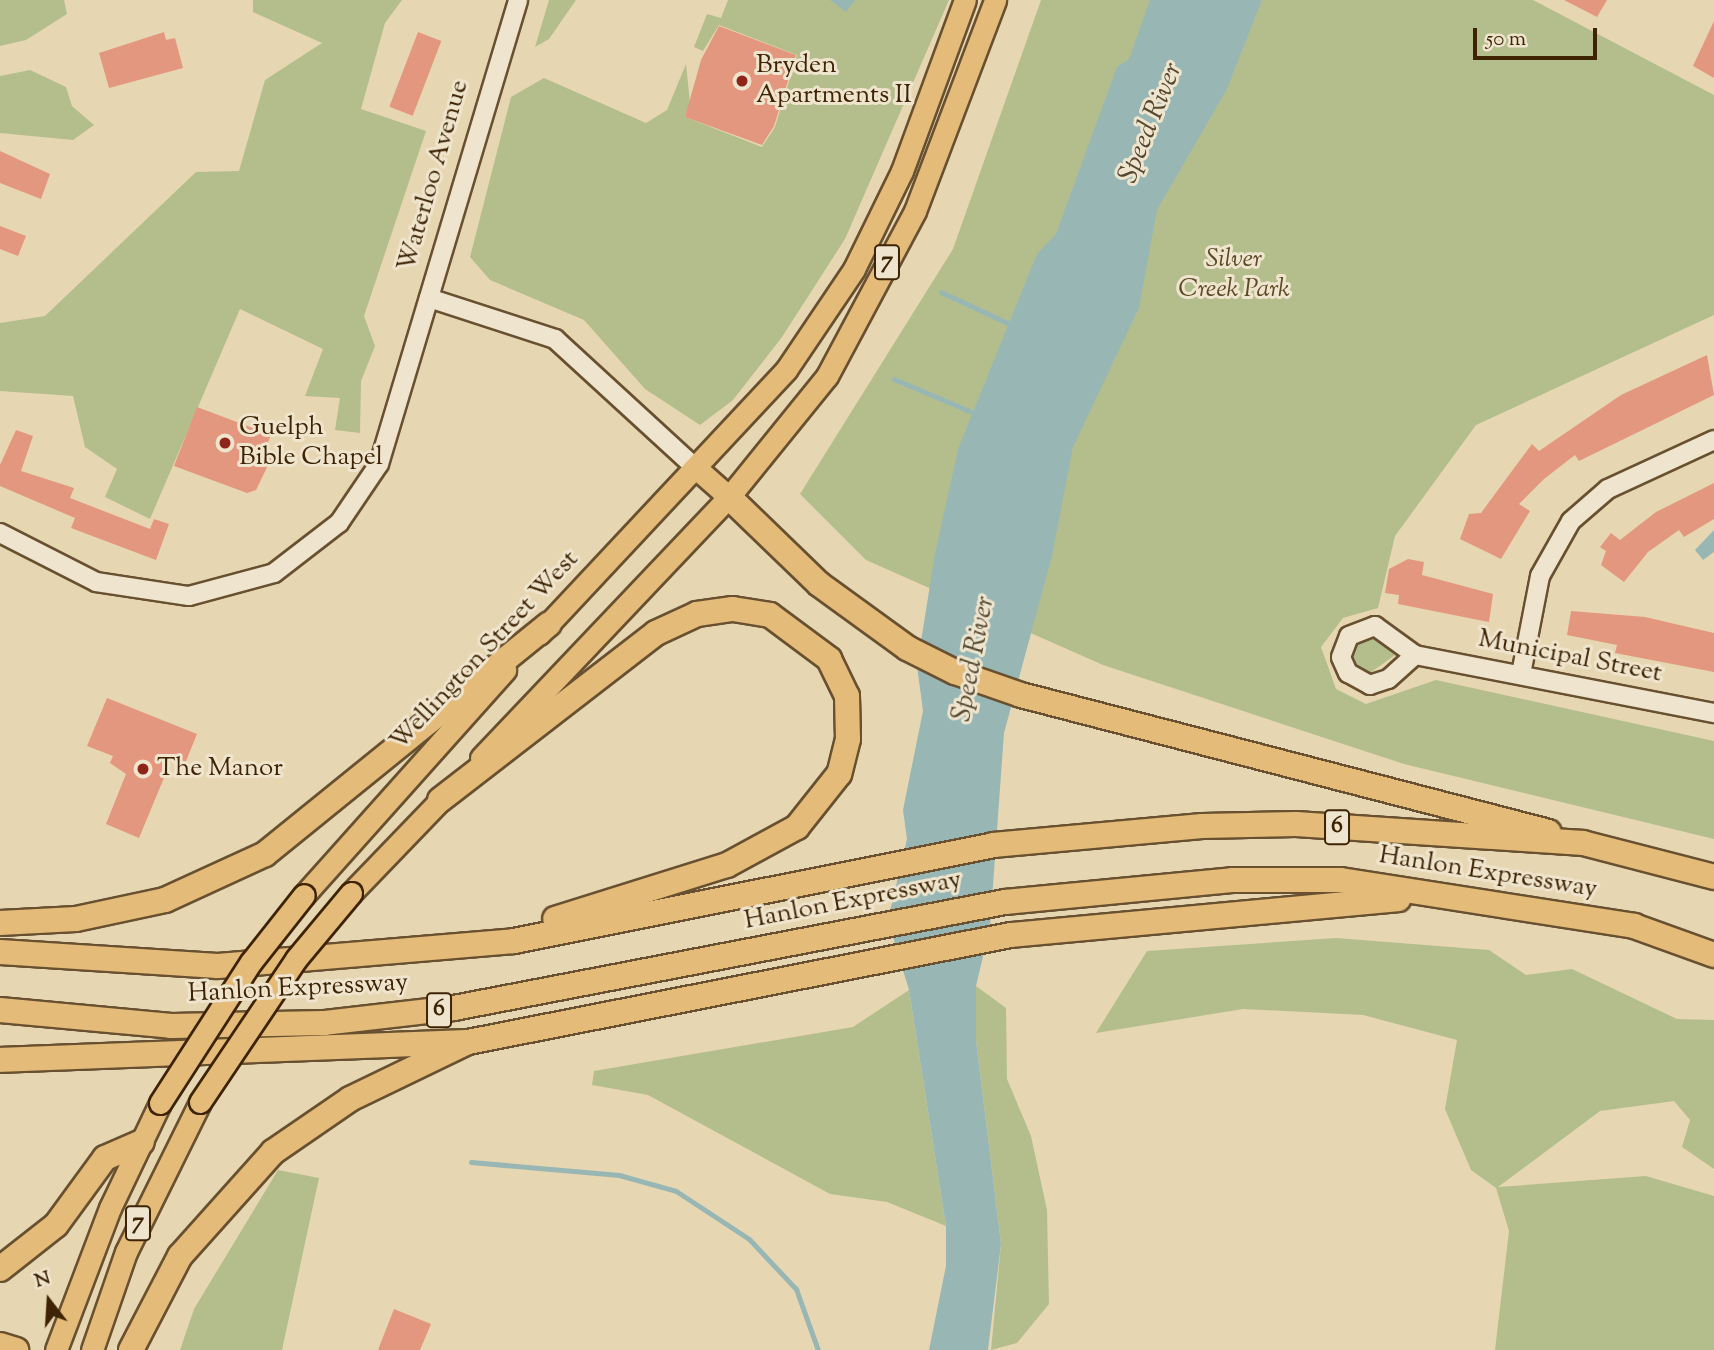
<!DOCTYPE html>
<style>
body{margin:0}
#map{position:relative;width:1714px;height:1350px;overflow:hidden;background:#e7d6b2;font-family:"Sorts Mill Goudy",serif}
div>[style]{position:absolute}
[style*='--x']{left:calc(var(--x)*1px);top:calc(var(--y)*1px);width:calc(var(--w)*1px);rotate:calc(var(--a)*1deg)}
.green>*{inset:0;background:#b4be8d}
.water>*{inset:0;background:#98b7b4}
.stream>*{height:5px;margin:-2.5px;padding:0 2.5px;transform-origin:2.5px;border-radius:2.5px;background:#98b7b4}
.building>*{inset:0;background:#e3977e;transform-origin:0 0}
.roads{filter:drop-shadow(2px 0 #685030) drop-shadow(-2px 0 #685030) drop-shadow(0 2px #685030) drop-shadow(0 -2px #685030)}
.minor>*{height:18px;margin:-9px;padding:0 9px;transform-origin:9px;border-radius:9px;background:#efe4cd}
.major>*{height:21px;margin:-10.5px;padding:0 10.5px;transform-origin:10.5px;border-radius:10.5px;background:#e4bb79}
.highway>*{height:24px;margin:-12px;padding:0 12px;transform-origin:12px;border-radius:12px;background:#e4bb79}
.bridges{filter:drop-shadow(2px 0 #3e2404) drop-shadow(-2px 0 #3e2404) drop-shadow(0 2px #3e2404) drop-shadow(0 -2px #3e2404)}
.major-bridge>*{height:21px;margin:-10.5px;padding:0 10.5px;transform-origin:10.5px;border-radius:10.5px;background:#e4bb79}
.dots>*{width:19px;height:19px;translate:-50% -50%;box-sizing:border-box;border:4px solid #efe4cd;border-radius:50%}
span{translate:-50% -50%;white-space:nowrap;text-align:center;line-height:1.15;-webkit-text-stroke:6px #efe4cd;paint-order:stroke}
.shield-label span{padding:2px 5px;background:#efe4cd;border:2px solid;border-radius:5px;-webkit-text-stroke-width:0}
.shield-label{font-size:24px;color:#3e2404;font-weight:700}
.poi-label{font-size:26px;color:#3e2404}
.left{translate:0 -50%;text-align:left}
.street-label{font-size:26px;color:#3e2404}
.park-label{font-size:26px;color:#5c4a26;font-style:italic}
.water-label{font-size:28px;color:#544930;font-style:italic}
.north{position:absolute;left:14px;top:1266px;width:70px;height:70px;-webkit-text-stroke:5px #efe4cd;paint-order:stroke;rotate:343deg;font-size:19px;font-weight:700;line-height:28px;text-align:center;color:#3e2404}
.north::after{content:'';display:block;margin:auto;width:24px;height:32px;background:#3e2404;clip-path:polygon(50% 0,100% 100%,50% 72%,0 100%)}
.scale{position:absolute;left:1473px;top:28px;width:124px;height:32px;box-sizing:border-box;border:4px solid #3e2404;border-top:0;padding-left:9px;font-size:21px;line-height:24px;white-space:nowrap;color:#3e2404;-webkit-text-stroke:5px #efe4cd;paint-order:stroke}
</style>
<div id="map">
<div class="green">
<i style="clip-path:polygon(0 0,64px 0,67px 14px,26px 40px,0 46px)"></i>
<i style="clip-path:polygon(253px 0,402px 0,385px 23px,361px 109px,426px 131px,364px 316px,375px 346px,361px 381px,360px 433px,335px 430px,340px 398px,305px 396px,323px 349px,240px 309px,150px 519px,105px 497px,117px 469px,85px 447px,73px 396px,0 391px,0 323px,45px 316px,196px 172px,239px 171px,265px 80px,322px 43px,253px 12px)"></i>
<i style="clip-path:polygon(549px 0,576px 0,549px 39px,535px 47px)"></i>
<i style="clip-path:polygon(728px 0,949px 0,845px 239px,782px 337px,733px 400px,700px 425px,645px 389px,584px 320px,490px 280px,470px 257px,511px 97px,544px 78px,646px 123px,667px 110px,686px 64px,690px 103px,685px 117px,762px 147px,775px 127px,797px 55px,719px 25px,703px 51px,694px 47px,707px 14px,721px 18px)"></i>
<i style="clip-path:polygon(1041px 0,1533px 0,1714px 95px,1714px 315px,1476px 425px,1395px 536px,1378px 608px,1343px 618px,1321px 647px,1336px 689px,1366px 704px,1436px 680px,1714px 741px,1714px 839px,1404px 764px,1103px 665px,866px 560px,800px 494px,953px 249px)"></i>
<i style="clip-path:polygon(30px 70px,66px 87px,72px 106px,94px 125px,73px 140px,0 133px,0 76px)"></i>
<i style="clip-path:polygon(1373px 638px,1395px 655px,1370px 673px,1356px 666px,1353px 653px,1359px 641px)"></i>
<i style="clip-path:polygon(1336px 938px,1489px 950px,1526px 975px,1572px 969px,1677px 1019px,1714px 1020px,1714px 1169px,1682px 1147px,1690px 1120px,1674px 1101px,1600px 1111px,1498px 1187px,1646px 1176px,1714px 1196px,1714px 1350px,1495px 1350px,1509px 1231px,1496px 1188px,1471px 1170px,1445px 1109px,1457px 1040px,1363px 1015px,1243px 1009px,1096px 1033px,1147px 951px)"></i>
<i style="clip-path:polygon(976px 986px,1006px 1008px,1007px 1079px,1031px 1136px,1047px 1210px,1049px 1304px,1017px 1343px,991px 1350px,1001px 1244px,976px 1040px)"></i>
<i style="clip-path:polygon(909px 990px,946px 1226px,887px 1202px,830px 1194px,648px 1095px,592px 1085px,594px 1071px,853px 1027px)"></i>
<i style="clip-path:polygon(278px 1170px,319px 1178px,282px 1350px,180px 1350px,194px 1309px)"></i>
</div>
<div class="water">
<i style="clip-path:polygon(830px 0,855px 0,846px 12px)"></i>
<i style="clip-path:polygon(1150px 0,1262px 0,1227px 89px,1157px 210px,1139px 308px,1073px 447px,1052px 556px,1004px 733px,990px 927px,976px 986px,976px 1040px,1001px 1244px,988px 1350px,929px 1350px,946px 1266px,946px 1226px,909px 990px,888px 920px,907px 839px,903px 810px,923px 711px,917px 666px,935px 554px,958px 449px,1037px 254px,1056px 234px,1117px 67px,1129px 59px)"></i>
<i style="clip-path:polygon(1714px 530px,1714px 552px,1703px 560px,1695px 550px)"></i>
</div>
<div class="stream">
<i style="--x:941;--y:292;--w:81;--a:25"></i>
<i style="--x:894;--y:379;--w:92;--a:23"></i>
<i style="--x:471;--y:1162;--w:149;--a:5"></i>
<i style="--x:619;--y:1175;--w:59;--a:15.7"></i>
<i style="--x:676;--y:1191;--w:87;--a:33.3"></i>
<i style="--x:749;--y:1239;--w:69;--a:46.8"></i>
<i style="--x:796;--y:1289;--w:65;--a:70.2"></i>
</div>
<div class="building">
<i style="clip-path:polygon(1564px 0,1607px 0,1597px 17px)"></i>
<i style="clip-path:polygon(1714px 21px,1714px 78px,1693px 66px)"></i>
<i style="clip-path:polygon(719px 26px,796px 55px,774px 126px,762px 145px,685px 117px,701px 60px)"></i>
<i style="clip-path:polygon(164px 32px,166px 40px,175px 38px,183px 68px,109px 88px,99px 53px)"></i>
<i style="left:418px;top:32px;width:25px;height:80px;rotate:21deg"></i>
<i style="clip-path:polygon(0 151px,50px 174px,41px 199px,0 183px)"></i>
<i style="clip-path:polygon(0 226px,26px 236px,18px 256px,0 249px)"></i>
<i style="clip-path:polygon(1707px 355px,1714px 395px,1579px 461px,1575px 455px,1544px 479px,1519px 504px,1530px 511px,1501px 559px,1460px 539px,1469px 514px,1481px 513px,1532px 444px,1539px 451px,1621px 395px)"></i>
<i style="clip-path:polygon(197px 407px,271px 435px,264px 452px,273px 455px,256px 490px,247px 493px,174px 466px)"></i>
<i style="clip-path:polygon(16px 430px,33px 436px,21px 471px,74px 488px,70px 498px,150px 529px,154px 519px,169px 524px,156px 560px,71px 528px,75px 518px,0 486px,0 465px)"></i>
<i style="clip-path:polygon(1714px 483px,1714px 519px,1684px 537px,1679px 530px,1648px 552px,1624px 582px,1601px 565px,1606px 551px,1600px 547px,1611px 533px,1620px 540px,1656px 512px)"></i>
<i style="clip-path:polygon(1408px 559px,1424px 562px,1422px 575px,1493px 594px,1489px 622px,1398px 604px,1399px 595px,1385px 593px,1389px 569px)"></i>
<i style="clip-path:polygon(1571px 611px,1645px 617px,1714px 633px,1714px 672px,1615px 653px,1617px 645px,1567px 635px)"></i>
<i style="clip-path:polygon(107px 698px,197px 734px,184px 766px,171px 761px,139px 838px,106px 824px,126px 774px,110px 763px,113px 756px,87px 746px)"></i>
<i style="clip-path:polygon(394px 1309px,431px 1324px,420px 1350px,378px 1350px)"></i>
</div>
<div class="roads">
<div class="minor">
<i style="--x:429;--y:298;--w:133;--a:18"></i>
<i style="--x:555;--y:339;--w:191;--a:42.5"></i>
<i style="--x:0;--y:533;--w:108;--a:27"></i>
<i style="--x:96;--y:582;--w:94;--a:8.6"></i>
<i style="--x:189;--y:596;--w:88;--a:-15.1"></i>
<i style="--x:274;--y:573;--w:82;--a:-37.6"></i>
<i style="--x:339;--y:523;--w:71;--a:-55.9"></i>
<i style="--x:379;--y:464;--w:484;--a:-73.3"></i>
<i style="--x:1415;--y:655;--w:36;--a:138"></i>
<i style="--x:1388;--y:679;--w:19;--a:162"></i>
<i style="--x:1370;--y:685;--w:25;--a:-151"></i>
<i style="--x:1348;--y:673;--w:17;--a:-114"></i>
<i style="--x:1341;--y:657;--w:22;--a:-69"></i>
<i style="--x:1349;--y:636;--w:28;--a:-21"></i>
<i style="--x:1375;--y:626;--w:49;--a:35.9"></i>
<i style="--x:1415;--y:655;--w:305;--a:11"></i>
<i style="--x:1521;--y:674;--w:100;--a:-79"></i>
<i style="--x:1540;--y:576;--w:63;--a:-60.6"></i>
<i style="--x:1571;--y:521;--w:49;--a:-40.9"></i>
<i style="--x:1608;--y:489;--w:117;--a:-24.8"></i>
</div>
<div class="major">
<i style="--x:696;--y:468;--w:44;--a:41.3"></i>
<i style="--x:539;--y:634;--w:362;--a:-46.9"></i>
<i style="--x:786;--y:370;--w:122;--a:-56"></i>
<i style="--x:854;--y:269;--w:109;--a:-63.9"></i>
<i style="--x:902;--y:171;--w:182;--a:-69.8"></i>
<i style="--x:481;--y:758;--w:360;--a:-46.5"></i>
<i style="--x:729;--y:497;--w:156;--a:-51"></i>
<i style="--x:827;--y:376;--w:187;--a:-61.9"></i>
<i style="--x:915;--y:211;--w:226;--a:-69.2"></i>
<i style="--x:351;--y:893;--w:144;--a:-46.1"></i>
<i style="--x:304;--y:895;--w:302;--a:-48.2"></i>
<i style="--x:56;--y:1350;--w:152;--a:-69.2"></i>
<i style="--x:110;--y:1208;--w:116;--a:-64.5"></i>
<i style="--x:92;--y:1350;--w:104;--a:-70.9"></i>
<i style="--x:126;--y:1252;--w:167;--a:-63.7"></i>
</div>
<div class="highway">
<i style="--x:729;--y:497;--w:125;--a:44"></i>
<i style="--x:819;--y:584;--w:109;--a:36"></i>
<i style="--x:907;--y:648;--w:54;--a:26.6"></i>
<i style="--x:955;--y:672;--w:70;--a:19.2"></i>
<i style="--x:1021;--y:695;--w:545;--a:14.55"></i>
<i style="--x:440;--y:800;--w:273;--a:-37.7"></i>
<i style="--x:656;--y:633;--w:45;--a:-24.9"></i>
<i style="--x:697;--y:614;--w:36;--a:-8"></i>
<i style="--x:733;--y:609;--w:37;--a:9"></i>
<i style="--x:770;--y:615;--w:74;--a:36.7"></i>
<i style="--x:829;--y:659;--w:41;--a:64.1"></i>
<i style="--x:847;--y:696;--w:43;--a:88.7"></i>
<i style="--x:848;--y:739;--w:36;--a:104"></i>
<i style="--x:839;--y:774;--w:68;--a:128.4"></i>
<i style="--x:797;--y:827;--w:80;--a:151.5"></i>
<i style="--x:727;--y:865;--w:180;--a:162.6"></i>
<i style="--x:0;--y:923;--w:76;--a:-3"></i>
<i style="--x:76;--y:919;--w:91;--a:-12.1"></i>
<i style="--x:165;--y:900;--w:110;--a:-24.7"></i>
<i style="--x:265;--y:854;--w:365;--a:-39"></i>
<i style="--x:0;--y:952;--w:218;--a:3.7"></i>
<i style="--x:218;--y:966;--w:297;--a:-4.8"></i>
<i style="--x:514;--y:941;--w:489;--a:-11.3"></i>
<i style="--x:993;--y:845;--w:210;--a:-5.2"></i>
<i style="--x:1202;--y:826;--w:94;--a:-1.2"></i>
<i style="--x:1296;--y:824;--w:288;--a:3.8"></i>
<i style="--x:1583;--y:843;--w:135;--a:14.5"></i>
<i style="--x:0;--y:1010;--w:172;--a:5.3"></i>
<i style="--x:171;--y:1026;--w:153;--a:-1.1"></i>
<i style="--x:324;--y:1023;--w:131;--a:-6.6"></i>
<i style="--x:454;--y:1008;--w:561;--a:-10.89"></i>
<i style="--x:1005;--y:902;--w:228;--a:-5.5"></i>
<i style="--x:1232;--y:880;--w:109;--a:0"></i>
<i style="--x:1341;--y:880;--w:297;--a:8.9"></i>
<i style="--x:1634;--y:926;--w:85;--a:19.9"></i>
<i style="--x:0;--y:1060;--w:468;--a:-2.2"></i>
<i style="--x:468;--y:1042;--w:553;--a:-11.15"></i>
<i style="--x:1011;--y:935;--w:389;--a:-5.3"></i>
<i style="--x:0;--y:1269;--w:71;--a:-38.2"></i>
<i style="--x:56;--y:1225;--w:83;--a:-53.8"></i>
<i style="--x:105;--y:1158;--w:40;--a:-23.4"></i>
<i style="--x:0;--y:1345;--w:17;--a:17"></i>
<i style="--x:131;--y:1350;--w:106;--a:-62.5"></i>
<i style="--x:180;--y:1256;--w:140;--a:-48.2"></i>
<i style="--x:273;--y:1152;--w:93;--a:-34.5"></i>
<i style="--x:350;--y:1099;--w:131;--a:-25.8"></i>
</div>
</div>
<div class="bridges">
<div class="major-bridge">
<i style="--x:200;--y:1102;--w:172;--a:-56.1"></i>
<i style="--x:296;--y:959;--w:86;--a:-50.2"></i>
<i style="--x:160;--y:1103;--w:168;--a:-57.2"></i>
<i style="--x:251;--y:962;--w:85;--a:-51.7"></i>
</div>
</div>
<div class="dots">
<i style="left:742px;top:81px;background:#8f2418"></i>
<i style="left:225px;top:443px;background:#8f2418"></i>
<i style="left:143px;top:769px;background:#8f2418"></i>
</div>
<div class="shield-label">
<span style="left:887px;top:262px">7</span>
<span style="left:1337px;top:827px">6</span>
<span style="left:439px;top:1010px">6</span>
<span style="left:138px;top:1223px">7</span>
</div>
<div class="poi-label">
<span class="left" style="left:756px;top:81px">Bryden<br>Apartments II</span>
<span class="left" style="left:239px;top:443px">Guelph<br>Bible Chapel</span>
<span class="left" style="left:157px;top:769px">The Manor</span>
</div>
<div class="street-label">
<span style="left:434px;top:176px;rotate:-74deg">Waterloo Avenue</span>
<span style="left:485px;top:651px;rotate:-47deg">Wellington Street West</span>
<span style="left:1570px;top:657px;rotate:11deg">Municipal Street</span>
<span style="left:1488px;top:873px;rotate:9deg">Hanlon Expressway</span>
<span style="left:853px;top:901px;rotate:-11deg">Hanlon Expressway</span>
<span style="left:298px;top:989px;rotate:-3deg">Hanlon Expressway</span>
</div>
<div class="park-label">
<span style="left:1234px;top:275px">Silver<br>Creek Park</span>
</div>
<div class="water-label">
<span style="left:1151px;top:123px;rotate:-68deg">Speed River</span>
<span style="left:974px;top:659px;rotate:-79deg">Speed River</span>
</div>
<div class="north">N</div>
<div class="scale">50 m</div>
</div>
